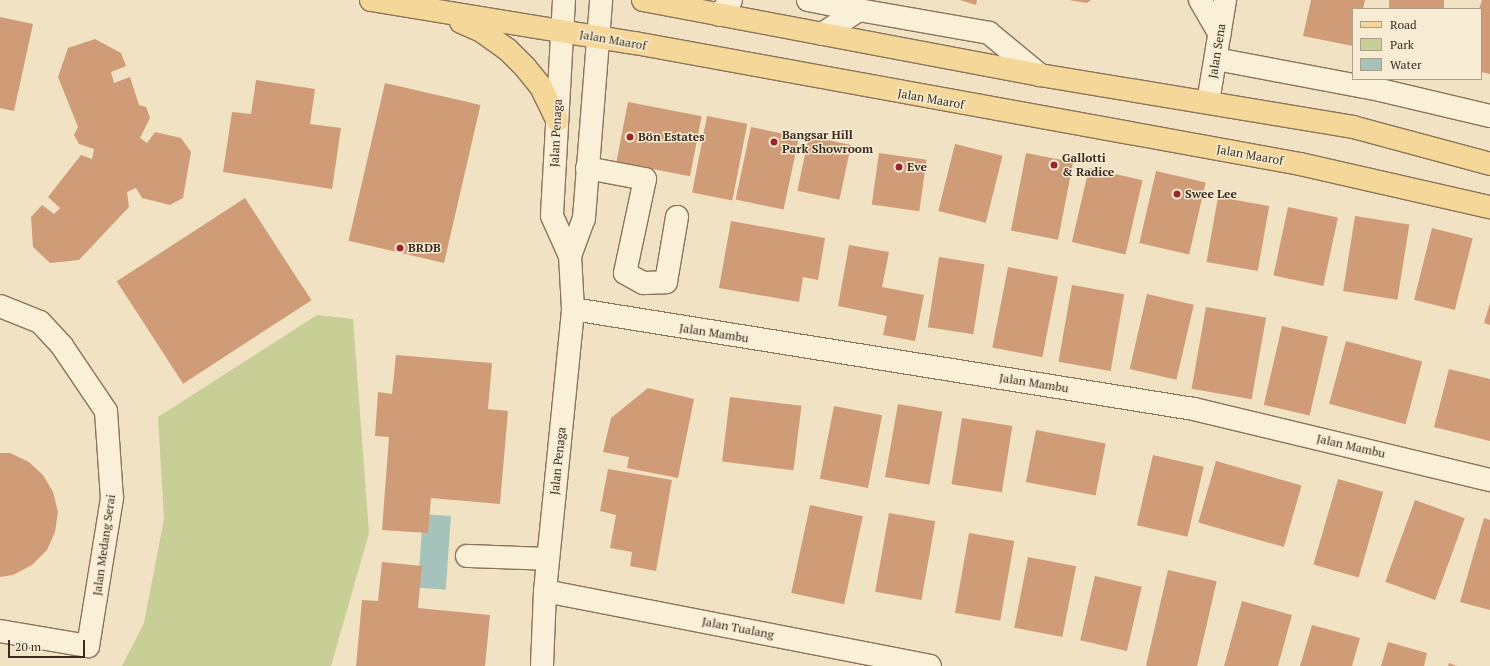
<!DOCTYPE html>
<meta charset="utf-8">
<style>
body{margin:0}
#map{position:relative;width:1490px;height:666px;overflow:hidden;background:#f0e2c3;font-family:"PT Serif",serif}
div>[style]{position:absolute}
[style*='--x']{left:calc(var(--x)*1px);top:calc(var(--y)*1px);width:calc(var(--w)*1px);rotate:calc(var(--a)*1deg)}
.green>*{inset:0;background:#c8cf96}
.water>*{inset:0;background:#a5c3ba;transform-origin:0 0}
.building>*{inset:0;background:#d09c77;transform-origin:0 0}
.roads{filter:drop-shadow(1px 0 #8b7359) drop-shadow(-1px 0 #8b7359) drop-shadow(0 1px #8b7359) drop-shadow(0 -1px #8b7359)}
.minor>*{height:22px;margin:-11px;padding:0 11px;transform-origin:11px;border-radius:11px;background:#faefd7}
.major>*{height:22px;margin:-11px;padding:0 11px;transform-origin:11px;border-radius:11px;background:#f5d899}
.dots>*{width:11px;height:11px;translate:-50% -50%;box-sizing:border-box;border:2px solid #f7ecd3;border-radius:50%}
span{translate:-50% -50%;white-space:nowrap;text-align:center;line-height:1.15;-webkit-text-stroke:3px #f7ecd3;paint-order:stroke}
.street-label{font-size:12px;color:#3a2b1e}
.poi-label{font-size:12px;color:#3a2b1e;font-weight:700}
.left{translate:0 -50%;text-align:left}
.legend{position:absolute;left:1352px;top:8px;width:130px;height:72px;box-sizing:border-box;background:#f7ecd3;border:1px solid #ab9f8b;margin:0;padding:5px 7px;list-style:none;font-size:12px;color:#3a2b1e}
.legend li{display:flex;align-items:center;gap:8px;height:20px}
.legend b{width:20px;border:1px solid #ab9f8b}
.scale{position:absolute;left:8px;top:640px;width:77px;height:18px;box-sizing:border-box;border:2px solid #3a2b1e;border-top:0;padding-left:5px;font-size:12px;line-height:14px;white-space:nowrap;color:#3a2b1e;-webkit-text-stroke:3px #f7ecd3;paint-order:stroke}
</style>
<div id="map">
<div class="green">
<i style="clip-path:polygon(317px 315px,353px 319px,369px 533px,331px 666px,122px 666px,144px 623px,164px 519px,158px 417px)"></i>
</div>
<div class="water">
<i style="left:423px;top:514px;width:28px;height:74px;rotate:4deg"></i>
</div>
<div class="building">
<i style="clip-path:polygon(960px 0,977px 0,976px 5px)"></i>
<i style="clip-path:polygon(1069px 0,1091px 0,1087px 3px)"></i>
<i style="clip-path:polygon(1311px 0,1365px 0,1363px 9px,1353px 9px,1353px 46px,1303px 36px)"></i>
<i style="left:1389px;top:0;width:55px;height:9px"></i>
<i style="clip-path:polygon(1482px 0,1490px 0,1490px 74px,1481px 72px,1479px 9px)"></i>
<i style="clip-path:polygon(0 17px,33px 24px,14px 111px,0 108px)"></i>
<i style="clip-path:polygon(95px 39px,121px 53px,126px 66px,111px 72px,114px 83px,130px 77px,139px 105px,146px 107px,150px 118px,140px 138px,147px 143px,155px 132px,181px 138px,191px 152px,183px 198px,170px 205px,142px 198px,136px 188px,127px 192px,129px 207px,79px 260px,50px 263px,33px 247px,31px 217px,42px 205px,54px 214px,60px 208px,48px 197px,81px 155px,92px 159px,94px 149px,79px 144px,74px 135px,78px 127px,58px 77px,68px 48px)"></i>
<i style="clip-path:polygon(256px 80px,315px 89px,310px 124px,341px 128px,332px 189px,223px 172px,232px 112px,251px 114px)"></i>
<i style="left:385px;top:83px;width:98px;height:162px;rotate:13deg"></i>
<i style="left:628px;top:102px;width:75px;height:61px;rotate:11deg"></i>
<i style="left:707px;top:116px;width:41px;height:78px;rotate:11deg"></i>
<i style="left:751px;top:127px;width:49px;height:74px;rotate:12deg"></i>
<i style="left:809px;top:136px;width:43px;height:56px;rotate:12deg"></i>
<i style="left:955px;top:144px;width:49px;height:69px;rotate:14deg"></i>
<i style="left:879px;top:153px;width:48px;height:52px;rotate:8deg"></i>
<i style="left:1026px;top:153px;width:48px;height:79px;rotate:11deg"></i>
<i style="left:1089px;top:168px;width:55px;height:76px;rotate:13deg"></i>
<i style="left:1156px;top:171px;width:51px;height:74px;rotate:13deg"></i>
<i style="left:1218px;top:197px;width:52px;height:66px;rotate:10deg"></i>
<i style="left:245px;top:198px;width:122px;height:153px;rotate:57deg"></i>
<i style="left:1288px;top:207px;width:51px;height:70px;rotate:12deg"></i>
<i style="left:1355px;top:216px;width:55px;height:76px;rotate:9deg"></i>
<i style="clip-path:polygon(731px 221px,825px 238px,818px 280px,803px 277px,799px 302px,719px 288px)"></i>
<i style="left:1432px;top:228px;width:42px;height:74px;rotate:14deg"></i>
<i style="clip-path:polygon(849px 245px,889px 252px,882px 287px,924px 295px,915px 341px,883px 335px,887px 316px,838px 306px)"></i>
<i style="left:939px;top:257px;width:46px;height:71px;rotate:9deg"></i>
<i style="left:1008px;top:267px;width:51px;height:82px;rotate:11deg"></i>
<i style="left:1072px;top:285px;width:53px;height:78px;rotate:10deg"></i>
<i style="left:1147px;top:294px;width:48px;height:77px;rotate:13deg"></i>
<i style="clip-path:polygon(1490px 303px,1490px 325px,1484px 323px)"></i>
<i style="left:1206px;top:307px;width:61px;height:83px;rotate:10deg"></i>
<i style="left:1282px;top:326px;width:47px;height:81px;rotate:13deg"></i>
<i style="left:1346px;top:341px;width:79px;height:65px;rotate:15deg"></i>
<i style="clip-path:polygon(396px 355px,492px 363px,488px 409px,508px 411px,500px 504px,431px 498px,428px 533px,382px 530px,389px 437px,375px 436px,378px 392px,392px 394px)"></i>
<i style="clip-path:polygon(1449px 369px,1490px 379px,1490px 441px,1434px 427px)"></i>
<i style="clip-path:polygon(648px 388px,694px 399px,678px 478px,627px 468px,629px 457px,603px 452px,611px 418px)"></i>
<i style="left:730px;top:397px;width:72px;height:65px;rotate:7deg"></i>
<i style="left:898px;top:404px;width:45px;height:74px;rotate:10deg"></i>
<i style="left:834px;top:406px;width:49px;height:74px;rotate:11deg"></i>
<i style="left:962px;top:418px;width:51px;height:67px;rotate:9deg"></i>
<i style="left:1036px;top:430px;width:71px;height:53px;rotate:11deg"></i>
<i style="clip-path:polygon(0 453px,10px 453px,29px 462px,43px 475px,53px 492px,58px 512px,55px 532px,47px 550px,32px 565px,13px 575px,0 577px)"></i>
<i style="left:1153px;top:455px;width:52px;height:72px;rotate:13deg"></i>
<i style="left:1216px;top:461px;width:89px;height:64px;rotate:16deg"></i>
<i style="clip-path:polygon(608px 469px,672px 480px,656px 571px,630px 566px,632px 552px,610px 548px,616px 515px,600px 511px)"></i>
<i style="left:1338px;top:479px;width:47px;height:89px;rotate:16deg"></i>
<i style="left:1415px;top:500px;width:53px;height:87px;rotate:20deg"></i>
<i style="left:810px;top:505px;width:54px;height:90px;rotate:12deg"></i>
<i style="left:889px;top:513px;width:47px;height:80px;rotate:10deg"></i>
<i style="clip-path:polygon(1484px 518px,1490px 520px,1490px 610px,1460px 602px)"></i>
<i style="left:969px;top:533px;width:46px;height:81px;rotate:10deg"></i>
<i style="left:1028px;top:557px;width:49px;height:72px;rotate:11deg"></i>
<i style="clip-path:polygon(382px 562px,422px 566px,418px 608px,490px 615px,485px 666px,356px 666px,362px 600px,378px 601px)"></i>
<i style="left:1168px;top:570px;width:50px;height:98px;rotate:13deg"></i>
<i style="left:1095px;top:576px;width:48px;height:66px;rotate:13deg"></i>
<i style="clip-path:polygon(1242px 601px,1292px 615px,1278px 666px,1224px 666px)"></i>
<i style="clip-path:polygon(1312px 625px,1360px 638px,1352px 666px,1300px 666px)"></i>
<i style="clip-path:polygon(1388px 642px,1427px 653px,1424px 666px,1381px 666px)"></i>
<i style="clip-path:polygon(1449px 663px,1457px 666px,1448px 666px)"></i>
</div>
<div class="roads">
<div class="minor">
<i style="--x:564;--y:0;--w:216;--a:93.2"></i>
<i style="--x:552;--y:216;--w:44;--a:65.8"></i>
<i style="--x:808;--y:0;--w:52;--a:11.1"></i>
<i style="--x:1200;--y:0;--w:39;--a:60"></i>
<i style="--x:719;--y:15;--w:19;--a:-51"></i>
<i style="--x:822;--y:34;--w:44;--a:-33"></i>
<i style="--x:859;--y:10;--w:132;--a:10"></i>
<i style="--x:989;--y:33;--w:66;--a:39.5"></i>
<i style="--x:1216;--y:59;--w:167;--a:10.7"></i>
<i style="--x:1380;--y:90;--w:113;--a:13.3"></i>
<i style="--x:1208;--y:102;--w:103;--a:-80.5"></i>
<i style="--x:587;--y:168;--w:59;--a:10.7"></i>
<i style="--x:645;--y:179;--w:96;--a:102"></i>
<i style="--x:625;--y:273;--w:21;--a:29"></i>
<i style="--x:643;--y:283;--w:23;--a:-2"></i>
<i style="--x:666;--y:282;--w:66;--a:-80.4"></i>
<i style="--x:0;--y:306;--w:43;--a:21.8"></i>
<i style="--x:40;--y:322;--w:33;--a:47"></i>
<i style="--x:62;--y:346;--w:78;--a:55.9"></i>
<i style="--x:106;--y:411;--w:87;--a:86.1"></i>
<i style="--x:112;--y:498;--w:150;--a:99.2"></i>
<i style="--x:88;--y:646;--w:89;--a:-170.3"></i>
<i style="--x:573;--y:309;--w:629;--a:9.15"></i>
<i style="--x:1194;--y:409;--w:304;--a:13.5"></i>
<i style="--x:467;--y:556;--w:81;--a:2.1"></i>
<i style="--x:545;--y:591;--w:392;--a:11"></i>
<i style="--x:542;--y:666;--w:75;--a:-87.7"></i>
<i style="--x:545;--y:591;--w:283;--a:-84.3"></i>
<i style="--x:573;--y:309;--w:53;--a:-93.2"></i>
<i style="--x:570;--y:256;--w:40;--a:-69.8"></i>
<i style="--x:584;--y:218;--w:219;--a:-85.5"></i>
</div>
<div class="major">
<i style="--x:371;--y:0;--w:267;--a:9.3"></i>
<i style="--x:635;--y:43;--w:676;--a:10.31"></i>
<i style="--x:1300;--y:164;--w:195;--a:12.8"></i>
<i style="--x:643;--y:0;--w:404;--a:10.7"></i>
<i style="--x:1040;--y:75;--w:317;--a:9.4"></i>
<i style="--x:1353;--y:127;--w:142;--a:15.1"></i>
<i style="--x:461;--y:22;--w:24;--a:24"></i>
<i style="--x:483;--y:32;--w:31;--a:36"></i>
<i style="--x:508;--y:50;--w:24;--a:45"></i>
<i style="--x:525;--y:67;--w:26;--a:51"></i>
<i style="--x:541;--y:87;--w:37;--a:64"></i>
</div>
</div>
<div class="dots">
<i style="left:630px;top:137px;background:#9d2628"></i>
<i style="left:774px;top:142px;background:#9d2628"></i>
<i style="left:1054px;top:165px;background:#9d2628"></i>
<i style="left:899px;top:167px;background:#9d2628"></i>
<i style="left:1177px;top:194px;background:#9d2628"></i>
<i style="left:400px;top:248px;background:#9d2628"></i>
</div>
<div class="street-label">
<span style="left:613px;top:40px;rotate:10deg">Jalan Maarof</span>
<span style="left:1217px;top:51px;rotate:-81deg">Jalan Sena</span>
<span style="left:931px;top:99px;rotate:10deg">Jalan Maarof</span>
<span style="left:556px;top:133px;rotate:-87deg">Jalan Penaga</span>
<span style="left:1250px;top:155px;rotate:10deg">Jalan Maarof</span>
<span style="left:714px;top:333px;rotate:9deg">Jalan Mambu</span>
<span style="left:1034px;top:383px;rotate:9deg">Jalan Mambu</span>
<span style="left:1351px;top:446px;rotate:13deg">Jalan Mambu</span>
<span style="left:558px;top:461px;rotate:-84deg">Jalan Penaga</span>
<span style="left:104px;top:545px;rotate:-82deg">Jalan Medang Serai</span>
<span style="left:738px;top:628px;rotate:11deg">Jalan Tualang</span>
</div>
<div class="poi-label">
<span class="left" style="left:782px;top:142px">Bangsar Hill<br>Park Showroom</span>
<span class="left" style="left:638px;top:137px">Bön Estates</span>
<span class="left" style="left:1062px;top:165px">Gallotti<br>&amp; Radice</span>
<span class="left" style="left:907px;top:167px">Eve</span>
<span class="left" style="left:1185px;top:194px">Swee Lee</span>
<span class="left" style="left:408px;top:248px">BRDB</span>
</div>
<ul class="legend">
<li><b style="height:5px;background:#f5d899"></b>Road</li>
<li><b style="height:11px;background:#c8cf96"></b>Park</li>
<li><b style="height:11px;background:#a5c3ba"></b>Water</li>
</ul>
<div class="scale">20 m</div>
</div>
